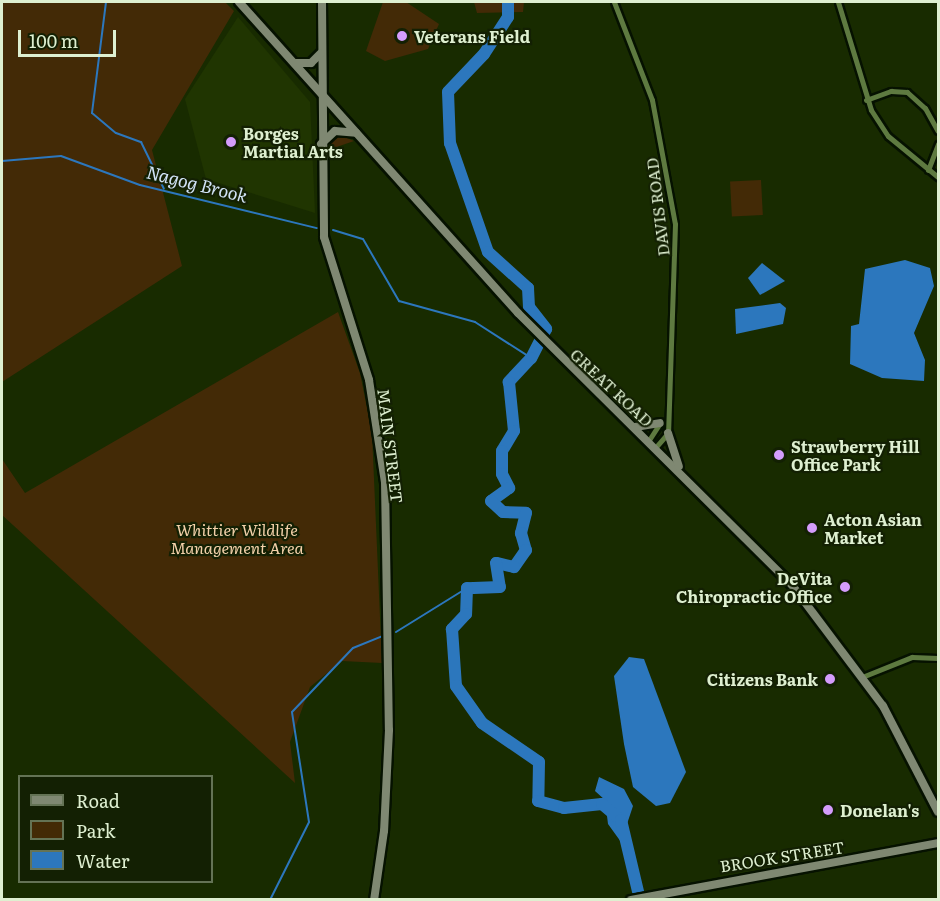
<!DOCTYPE html>
<style>
body{margin:0}
#map{position:relative;width:940px;height:901px;overflow:hidden;background:#182b00;font-family:Literata,serif}
div>[style]{position:absolute}
[style*='--x']{left:calc(var(--x)*1px);top:calc(var(--y)*1px);width:calc(var(--w)*1px);rotate:calc(var(--a)*1deg)}
.built>*{inset:0;background:#203501}
.green>*{inset:0;background:#432a06;transform-origin:0 0}
.water>*{inset:0;background:#2c77bd}
.stream>*{height:2px;margin:-1px;padding:0 1px;transform-origin:1px;border-radius:1px;background:#2c77bd}
.river>*{height:12px;margin:-6px;padding:0 6px;transform-origin:6px;border-radius:6px;background:#2c77bd}
.roads{filter:drop-shadow(2px 0 #061200) drop-shadow(-2px 0 #061200) drop-shadow(0 2px #061200) drop-shadow(0 -2px #061200)}
.street>*{height:5px;margin:-2.5px;padding:0 2.5px;transform-origin:2.5px;border-radius:2.5px;background:#5e7a40}
.secondary>*{height:8px;margin:-4px;padding:0 4px;transform-origin:4px;border-radius:4px;background:#7f8872}
.dots>*{width:16px;height:16px;translate:-50% -50%;box-sizing:border-box;border:3px solid #132003;border-radius:50%}
span{translate:-50% -50%;white-space:nowrap;text-align:center;line-height:1.15;-webkit-text-stroke:4.5px #132003;paint-order:stroke}
.poi-label{font-size:16px;color:#deefd0;font-weight:700}
.left{translate:0 -50%;text-align:left}
.right{translate:-100% -50%;text-align:right}
.street-label{font-size:16px;color:#deefd0}
.park-label{font-size:16px;color:#f4d1aa;font-style:italic}
.water-label{font-size:18px;color:#d1e3f6;font-style:italic}
.frame{position:absolute;inset:0;border:3px solid #deefd0;pointer-events:none}
.legend{position:absolute;left:18px;top:775px;width:195px;height:108px;box-sizing:border-box;background:#132003;border:2px solid #647355;margin:0;padding:8px 10px;list-style:none;font-size:18px;color:#deefd0}
.legend li{display:flex;align-items:center;gap:12px;height:30px}
.legend b{width:30px;border:2px solid #647355}
.scale{position:absolute;left:18px;top:30px;width:98px;height:27px;box-sizing:border-box;border:3px solid #deefd0;border-top:0;padding-left:8px;font-size:18px;line-height:21px;white-space:nowrap;color:#deefd0;-webkit-text-stroke:4px #132003;paint-order:stroke}
</style>
<div id="map">
<div class="built">
<i style="clip-path:polygon(238px 17px,310px 102px,315px 213px,206px 179px,185px 99px)"></i>
</div>
<div class="green">
<i style="clip-path:polygon(2px 2px,225px 2px,234px 11px,152px 150px,182px 266px,2px 382px)"></i>
<i style="clip-path:polygon(383px 2px,406px 2px,439px 24px,428px 49px,385px 61px,366px 51px)"></i>
<i style="clip-path:polygon(474px 2px,524px 2px,523px 12px,477px 13px)"></i>
<i style="clip-path:polygon(338px 134px,354px 141px,328px 150px,329px 141px)"></i>
<i style="left:761px;top:180px;width:35px;height:31px;rotate:87deg"></i>
<i style="clip-path:polygon(338px 312px,360px 373px,372px 433px,382px 663px,342px 661px,310px 687px,290px 742px,295px 783px,2px 515px,2px 459px,25px 493px)"></i>
</div>
<div class="water">
<i style="clip-path:polygon(905px 260px,930px 268px,934px 286px,914px 333px,925px 360px,924px 381px,882px 378px,850px 364px,851px 326px,859px 324px,865px 269px)"></i>
<i style="clip-path:polygon(762px 263px,785px 281px,760px 295px,748px 278px)"></i>
<i style="clip-path:polygon(780px 303px,786px 308px,783px 324px,736px 334px,735px 309px)"></i>
<i style="clip-path:polygon(629px 657px,644px 659px,686px 772px,670px 803px,656px 806px,633px 787px,624px 744px,614px 676px)"></i>
<i style="clip-path:polygon(599px 777px,624px 789px,633px 806px,621px 842px,608px 824px,605px 800px,595px 791px)"></i>
</div>
<div class="stream">
<i style="--x:106;--y:2;--w:112;--a:97.2"></i>
<i style="--x:92;--y:113;--w:31;--a:40"></i>
<i style="--x:116;--y:133;--w:27;--a:20"></i>
<i style="--x:141;--y:142;--w:52;--a:63.9"></i>
<i style="--x:2;--y:161;--w:59;--a:-4.8"></i>
<i style="--x:61;--y:156;--w:84;--a:20.2"></i>
<i style="--x:140;--y:185;--w:182;--a:13.7"></i>
<i style="--x:333;--y:230;--w:31;--a:17"></i>
<i style="--x:363;--y:239;--w:72;--a:59.9"></i>
<i style="--x:399;--y:301;--w:79;--a:15.4"></i>
<i style="--x:475;--y:322;--w:67;--a:32.7"></i>
<i style="--x:396;--y:632;--w:84;--a:-31.8"></i>
<i style="--x:270;--y:900;--w:87;--a:-63.4"></i>
<i style="--x:309;--y:822;--w:111;--a:-98.8"></i>
<i style="--x:292;--y:712;--w:88;--a:-46.4"></i>
<i style="--x:353;--y:648;--w:35;--a:-22"></i>
</div>
<div class="river">
<i style="--x:508;--y:2;--w:15;--a:90"></i>
<i style="--x:508;--y:17;--w:44;--a:123"></i>
<i style="--x:484;--y:54;--w:52;--a:133.5"></i>
<i style="--x:448;--y:92;--w:51;--a:87.8"></i>
<i style="--x:450;--y:143;--w:115;--a:70.8"></i>
<i style="--x:488;--y:252;--w:54;--a:42"></i>
<i style="--x:528;--y:288;--w:19;--a:87"></i>
<i style="--x:529;--y:307;--w:28;--a:52"></i>
<i style="--x:546;--y:329;--w:33;--a:117"></i>
<i style="--x:531;--y:358;--w:33;--a:133"></i>
<i style="--x:509;--y:382;--w:49;--a:84.2"></i>
<i style="--x:514;--y:431;--w:23;--a:121"></i>
<i style="--x:502;--y:451;--w:23;--a:90"></i>
<i style="--x:502;--y:474;--w:16;--a:63"></i>
<i style="--x:509;--y:488;--w:22;--a:144"></i>
<i style="--x:491;--y:501;--w:16;--a:43"></i>
<i style="--x:503;--y:512;--w:23;--a:2"></i>
<i style="--x:526;--y:513;--w:21;--a:104"></i>
<i style="--x:521;--y:533;--w:18;--a:74"></i>
<i style="--x:526;--y:550;--w:21;--a:125"></i>
<i style="--x:514;--y:567;--w:18;--a:-167"></i>
<i style="--x:496;--y:563;--w:24;--a:81"></i>
<i style="--x:500;--y:587;--w:33;--a:178"></i>
<i style="--x:467;--y:588;--w:26;--a:92"></i>
<i style="--x:466;--y:614;--w:21;--a:133"></i>
<i style="--x:452;--y:629;--w:57;--a:86"></i>
<i style="--x:456;--y:686;--w:45;--a:54.9"></i>
<i style="--x:482;--y:723;--w:69;--a:34.4"></i>
<i style="--x:539;--y:762;--w:39;--a:91"></i>
<i style="--x:538;--y:801;--w:27;--a:15"></i>
<i style="--x:564;--y:808;--w:38;--a:-6"></i>
<i style="--x:602;--y:804;--w:25;--a:40"></i>
<i style="--x:621;--y:820;--w:82;--a:76.6"></i>
</div>
<div class="roads">
<div class="street">
<i style="--x:614;--y:2;--w:105;--a:68.8"></i>
<i style="--x:652;--y:100;--w:126;--a:79.5"></i>
<i style="--x:675;--y:224;--w:209;--a:91.9"></i>
<i style="--x:668;--y:433;--w:18;--a:131"></i>
<i style="--x:838;--y:2;--w:113;--a:73"></i>
<i style="--x:871;--y:110;--w:31;--a:57"></i>
<i style="--x:888;--y:136;--w:65;--a:39.4"></i>
<i style="--x:866;--y:100;--w:27;--a:-20"></i>
<i style="--x:891;--y:91;--w:16;--a:4"></i>
<i style="--x:907;--y:92;--w:24;--a:42"></i>
<i style="--x:925;--y:108;--w:26;--a:61"></i>
<i style="--x:928;--y:170;--w:28;--a:-69"></i>
<i style="--x:649;--y:440;--w:20;--a:-57"></i>
<i style="--x:862;--y:677;--w:54;--a:-21.8"></i>
<i style="--x:912;--y:657;--w:26;--a:2"></i>
</div>
<div class="secondary">
<i style="--x:239;--y:2;--w:418;--a:48.1"></i>
<i style="--x:518;--y:313;--w:386;--a:44.8"></i>
<i style="--x:792;--y:585;--w:151;--a:53.1"></i>
<i style="--x:883;--y:706;--w:119;--a:62.6"></i>
<i style="--x:322;--y:2;--w:235;--a:89.5"></i>
<i style="--x:324;--y:237;--w:150;--a:72.5"></i>
<i style="--x:369;--y:380;--w:103;--a:81.1"></i>
<i style="--x:385;--y:482;--w:248;--a:89.1"></i>
<i style="--x:389;--y:730;--w:101;--a:92.8"></i>
<i style="--x:384;--y:831;--w:70;--a:98.2"></i>
<i style="--x:296;--y:63;--w:15;--a:0"></i>
<i style="--x:311;--y:63;--w:13;--a:-45"></i>
<i style="--x:321;--y:144;--w:19;--a:-43"></i>
<i style="--x:335;--y:131;--w:21;--a:5"></i>
<i style="--x:635;--y:427;--w:25;--a:-9"></i>
<i style="--x:668;--y:433;--w:35;--a:72"></i>
<i style="--x:631;--y:900;--w:312;--a:-10.5"></i>
</div>
</div>
<div class="dots">
<i style="left:402px;top:36px;background:#d49cfc"></i>
<i style="left:231px;top:142px;background:#d49cfc"></i>
<i style="left:779px;top:455px;background:#d49cfc"></i>
<i style="left:812px;top:528px;background:#d49cfc"></i>
<i style="left:845px;top:587px;background:#d49cfc"></i>
<i style="left:830px;top:679px;background:#d49cfc"></i>
<i style="left:828px;top:810px;background:#d49cfc"></i>
</div>
<div class="poi-label">
<span class="left" style="left:414px;top:36px">Veterans Field</span>
<span class="left" style="left:243px;top:142px">Borges<br>Martial Arts</span>
<span class="left" style="left:791px;top:455px">Strawberry Hill<br>Office Park</span>
<span class="left" style="left:824px;top:528px">Acton Asian<br>Market</span>
<span class="right" style="left:832px;top:587px">DeVita<br>Chiropractic Office</span>
<span class="right" style="left:818px;top:679px">Citizens Bank</span>
<span class="left" style="left:840px;top:810px">Donelan's</span>
</div>
<div class="street-label">
<span style="left:657px;top:207px;rotate:-97deg">DAVIS ROAD</span>
<span style="left:612px;top:387px;rotate:43deg">GREAT ROAD</span>
<span style="left:391px;top:446px;rotate:83deg">MAIN STREET</span>
<span style="left:782px;top:856px;rotate:-9deg">BROOK STREET</span>
</div>
<div class="park-label">
<span style="left:237px;top:538px">Whittier Wildlife<br>Management Area</span>
</div>
<div class="water-label">
<span style="left:197px;top:184px;rotate:14deg">Nagog Brook</span>
</div>
<div class="frame"></div>
<ul class="legend">
<li><b style="height:8px;background:#7f8872"></b>Road</li>
<li><b style="height:16px;background:#432a06"></b>Park</li>
<li><b style="height:16px;background:#2c77bd"></b>Water</li>
</ul>
<div class="scale">100 m</div>
</div>
